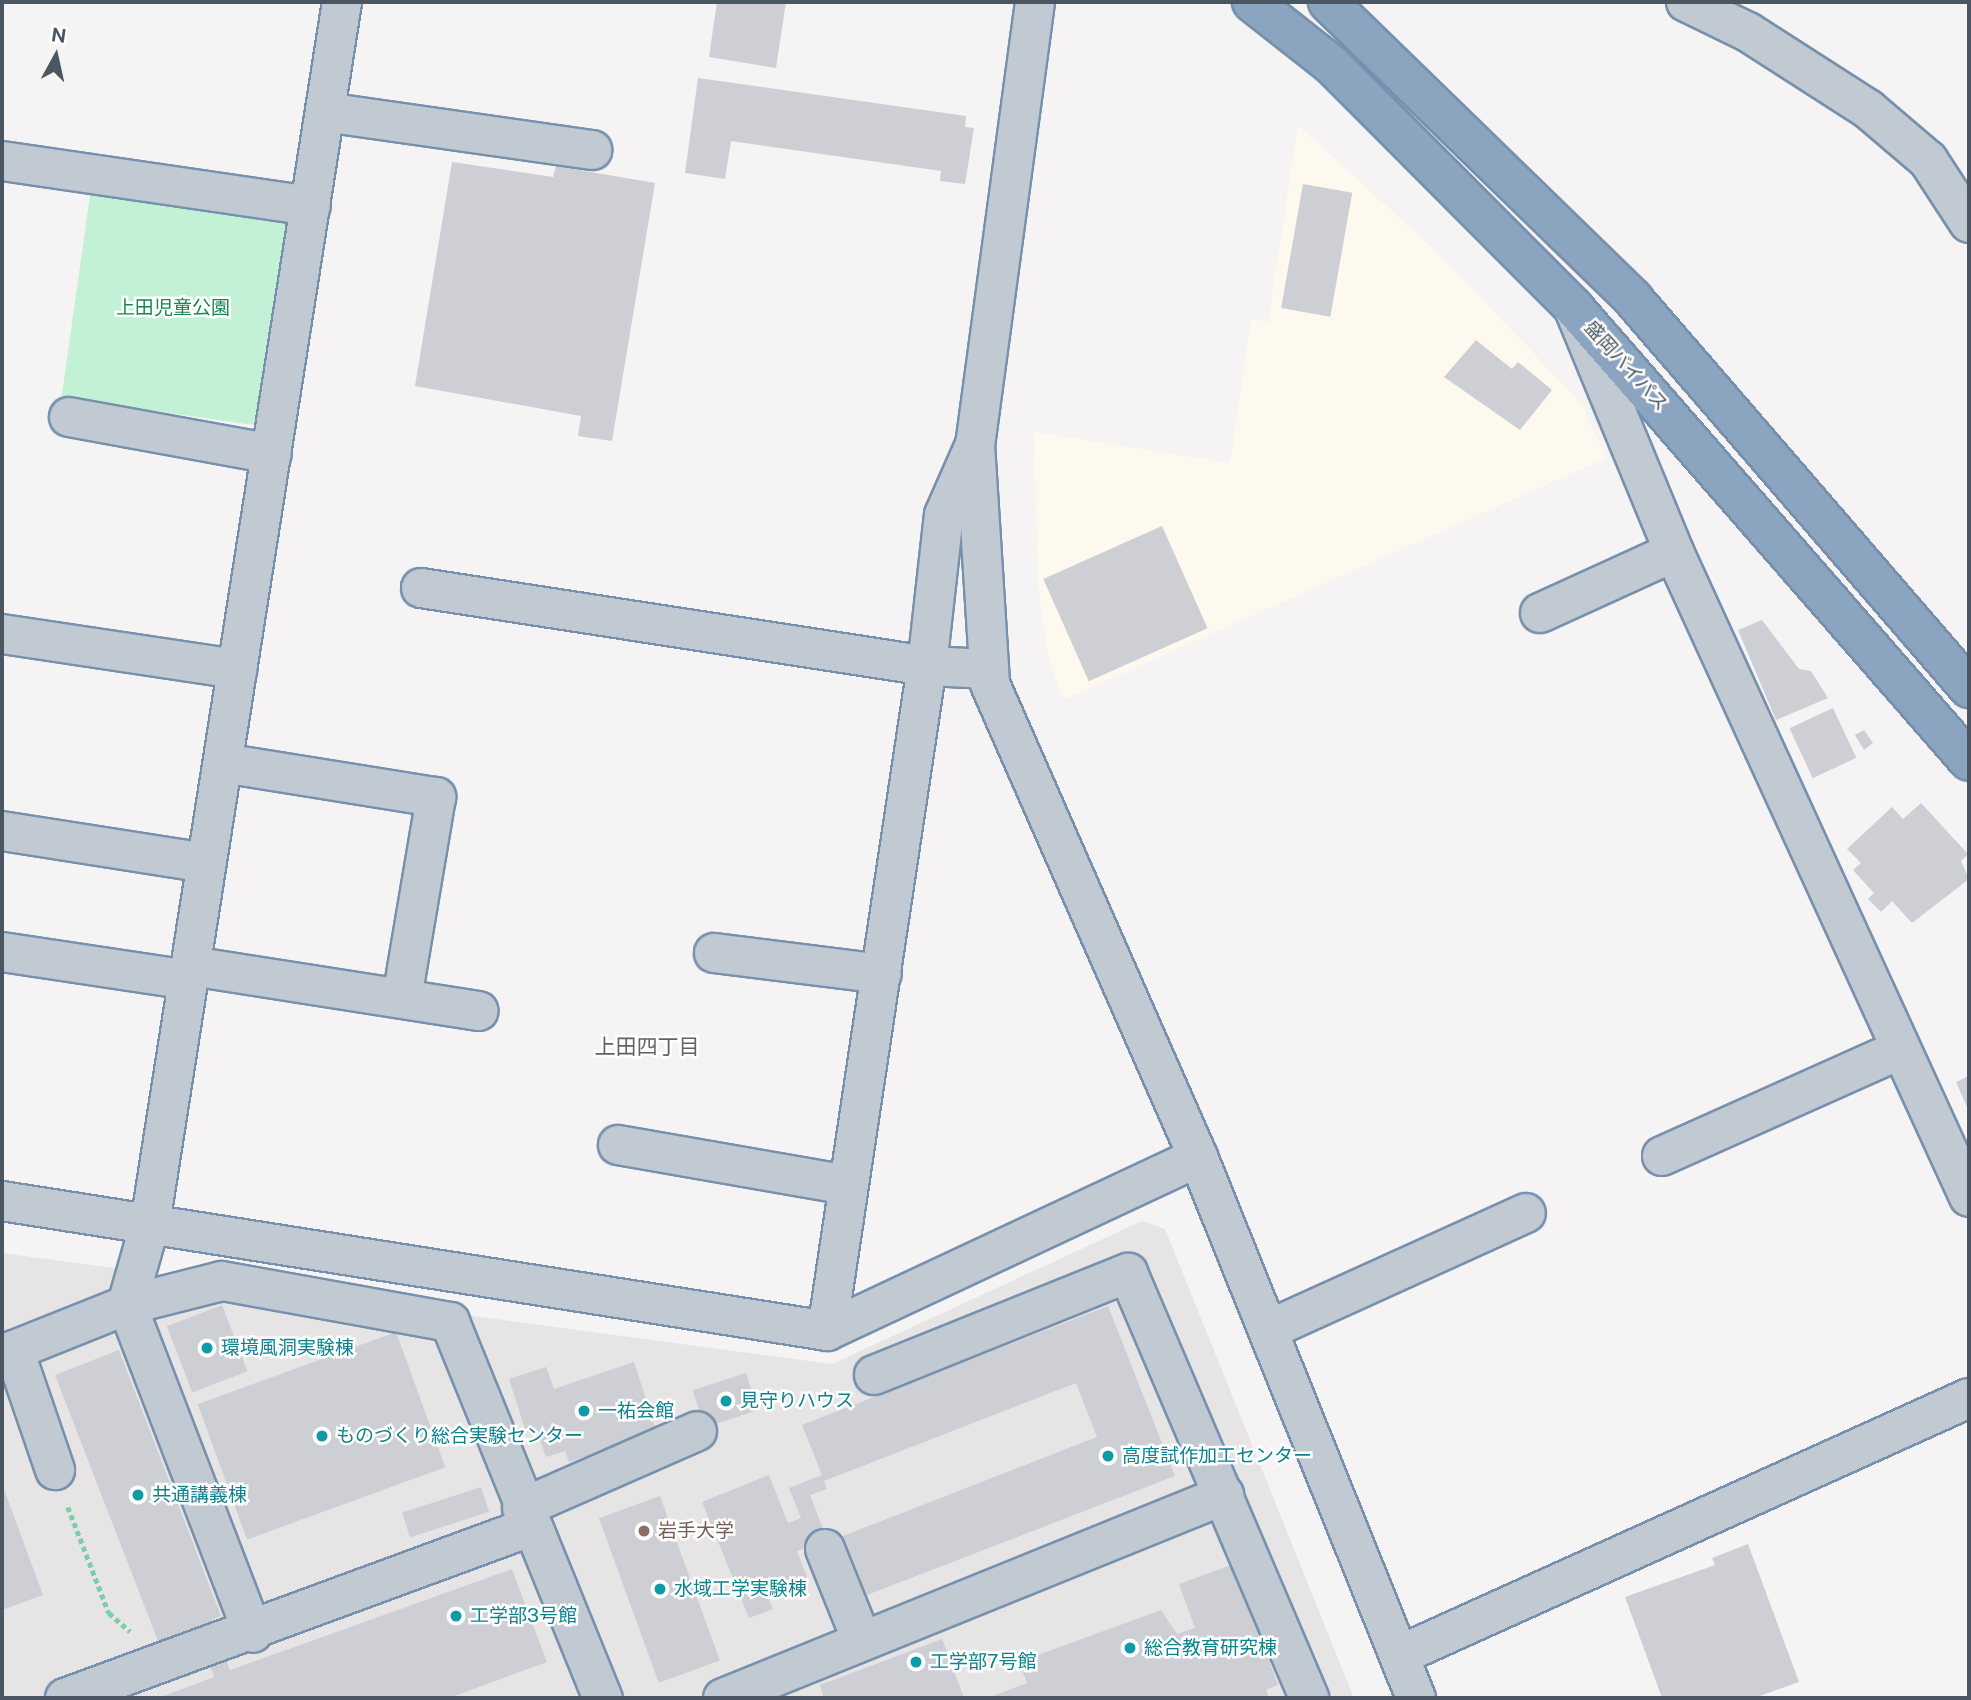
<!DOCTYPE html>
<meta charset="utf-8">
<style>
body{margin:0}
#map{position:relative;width:1971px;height:1700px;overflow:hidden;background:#f5f3f3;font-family:"Public Sans","Noto Sans JP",sans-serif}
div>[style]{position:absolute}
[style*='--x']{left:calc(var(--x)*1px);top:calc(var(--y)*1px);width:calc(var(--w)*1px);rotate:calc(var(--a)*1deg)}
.commercial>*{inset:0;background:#fdf9ef}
.education>*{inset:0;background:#e6e4e5}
.green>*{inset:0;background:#c3f1d5;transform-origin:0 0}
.building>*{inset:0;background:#cdcfd5;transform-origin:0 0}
.path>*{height:4.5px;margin-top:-2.25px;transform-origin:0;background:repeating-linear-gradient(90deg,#7ad0a6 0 5px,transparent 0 8.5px)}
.roads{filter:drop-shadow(2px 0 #7690ad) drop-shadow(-2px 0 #7690ad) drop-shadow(0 2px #7690ad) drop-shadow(0 -2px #7690ad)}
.minor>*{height:38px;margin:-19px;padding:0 19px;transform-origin:19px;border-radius:19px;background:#c1cad2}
.highway>*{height:38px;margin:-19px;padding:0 19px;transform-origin:19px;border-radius:19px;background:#8ba5c1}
.dots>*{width:19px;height:19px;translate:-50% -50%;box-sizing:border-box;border:4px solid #fff;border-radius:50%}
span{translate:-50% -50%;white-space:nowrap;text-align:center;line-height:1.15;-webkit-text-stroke:5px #fff;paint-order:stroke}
.park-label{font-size:19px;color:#17864f}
.street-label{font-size:19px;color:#4a5661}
.culture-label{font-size:19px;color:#0d838f}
.left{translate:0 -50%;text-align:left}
.education-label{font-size:19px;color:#785e54}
.neighbourhood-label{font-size:21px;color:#5f6368}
.frame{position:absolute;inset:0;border:4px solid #4a5661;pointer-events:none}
.north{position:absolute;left:21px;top:21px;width:70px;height:70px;-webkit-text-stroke:5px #fff;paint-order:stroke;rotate:8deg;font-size:19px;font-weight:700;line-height:28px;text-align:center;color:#4a5661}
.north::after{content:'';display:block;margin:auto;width:24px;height:32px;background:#4a5661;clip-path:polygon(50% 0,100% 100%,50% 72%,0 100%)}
</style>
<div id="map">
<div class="commercial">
<i style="clip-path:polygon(1298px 125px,1442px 257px,1580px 402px,1607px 458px,1063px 700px,1047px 652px,1038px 586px,1034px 432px,1230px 463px,1251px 319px,1268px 322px)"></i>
</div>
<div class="education">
<i style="clip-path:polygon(1142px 1221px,1165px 1229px,1354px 1698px,2px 1698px,2px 1253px,832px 1364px)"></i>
</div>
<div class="green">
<i style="left:91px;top:188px;width:198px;height:212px;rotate:8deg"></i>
</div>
<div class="building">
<i style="clip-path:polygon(717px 2px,786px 2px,776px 68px,709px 57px)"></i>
<i style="clip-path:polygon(698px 78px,966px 116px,965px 127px,974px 128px,965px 184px,940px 181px,941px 171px,731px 141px,725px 179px,685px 173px)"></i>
<i style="clip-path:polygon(452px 162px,553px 177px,556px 166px,655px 183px,612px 441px,578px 436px,581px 416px,415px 386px)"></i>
<i style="left:1303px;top:184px;width:50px;height:126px;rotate:10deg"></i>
<i style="clip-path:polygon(1476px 340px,1512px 369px,1518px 362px,1552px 390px,1520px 430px,1444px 377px)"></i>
<i style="left:1162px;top:526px;width:112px;height:130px;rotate:66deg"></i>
<i style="clip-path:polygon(1762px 620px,1799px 669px,1811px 671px,1828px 698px,1776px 720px,1738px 630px)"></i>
<i style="left:1833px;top:708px;width:55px;height:48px;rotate:65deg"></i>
<i style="clip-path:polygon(1864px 730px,1873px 743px,1864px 750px,1855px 735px)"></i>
<i style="clip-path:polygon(1921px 803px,1968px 854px,1961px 861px,1969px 879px,1912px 923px,1892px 901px,1881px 912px,1868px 899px,1874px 893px,1853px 870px,1861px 863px,1847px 849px,1892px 807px,1903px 819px)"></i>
<i style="clip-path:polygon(1969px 1076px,1969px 1112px,1956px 1082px)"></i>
<i style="left:222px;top:1305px;width:71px;height:59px;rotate:69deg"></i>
<i style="clip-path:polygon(1108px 1306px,1175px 1476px,867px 1595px,843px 1536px,1097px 1437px,1076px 1383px,824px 1481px,827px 1489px,810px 1495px,827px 1539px,797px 1551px,807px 1577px,766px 1593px,773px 1609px,749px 1618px,702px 1502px,769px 1475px,788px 1523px,801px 1518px,789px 1488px,822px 1475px,802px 1425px)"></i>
<i style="left:396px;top:1332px;width:144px;height:211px;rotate:70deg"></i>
<i style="clip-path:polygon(119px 1350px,221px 1616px,211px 1620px,230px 1670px,512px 1569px,547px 1662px,449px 1698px,158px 1698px,214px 1677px,195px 1627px,158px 1641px,55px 1375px)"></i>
<i style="clip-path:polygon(634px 1362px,657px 1433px,569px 1462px,565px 1451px,546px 1457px,538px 1434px,526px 1432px,509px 1379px,546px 1367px,554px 1389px)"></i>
<i style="left:746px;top:1373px;width:39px;height:56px;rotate:72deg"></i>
<i style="clip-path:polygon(2px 1484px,43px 1595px,2px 1610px)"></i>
<i style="left:481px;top:1487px;width:26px;height:83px;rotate:72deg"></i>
<i style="left:660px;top:1496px;width:175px;height:65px;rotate:70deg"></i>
<i style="clip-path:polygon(1748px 1544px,1799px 1682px,1754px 1698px,1662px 1698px,1625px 1597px,1715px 1565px,1712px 1558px)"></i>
<i style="clip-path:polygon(1234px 1564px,1278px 1685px,1266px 1690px,1269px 1698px,987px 1698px,1027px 1683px,1019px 1662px,1161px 1610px,1177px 1634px,1195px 1628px,1179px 1584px)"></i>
<i style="clip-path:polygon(942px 1639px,964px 1698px,824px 1698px,820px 1685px)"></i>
</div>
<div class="path">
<i style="--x:68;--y:1507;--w:114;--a:68.9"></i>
<i style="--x:109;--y:1613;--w:28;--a:41"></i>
</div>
<div class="roads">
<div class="minor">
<i style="--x:342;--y:2;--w:1237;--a:98.93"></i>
<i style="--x:150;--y:1224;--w:84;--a:105.9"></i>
<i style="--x:127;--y:1305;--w:98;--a:-14.2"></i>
<i style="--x:222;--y:1281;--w:232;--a:10.2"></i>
<i style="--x:450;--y:1322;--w:406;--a:67.9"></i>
<i style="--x:1035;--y:2;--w:446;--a:97.7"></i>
<i style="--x:975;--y:444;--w:240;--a:86.4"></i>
<i style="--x:990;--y:684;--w:517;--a:66.26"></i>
<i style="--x:1198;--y:1157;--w:583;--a:68.05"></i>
<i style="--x:1686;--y:2;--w:69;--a:25.8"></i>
<i style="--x:1748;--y:32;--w:143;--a:32.7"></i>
<i style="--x:1868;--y:109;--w:79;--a:40.4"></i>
<i style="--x:1928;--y:160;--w:75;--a:56.9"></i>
<i style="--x:325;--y:112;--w:270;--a:8.1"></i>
<i style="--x:2;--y:161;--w:312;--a:8.3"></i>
<i style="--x:1574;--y:309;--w:263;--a:67.6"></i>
<i style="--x:1674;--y:552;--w:709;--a:65.42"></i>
<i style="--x:69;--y:417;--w:206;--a:10.3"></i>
<i style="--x:421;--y:588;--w:512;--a:8.76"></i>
<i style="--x:927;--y:666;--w:152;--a:-83.6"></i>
<i style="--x:944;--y:515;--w:72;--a:-66.3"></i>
<i style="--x:1540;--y:613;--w:147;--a:-24.5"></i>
<i style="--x:2;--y:634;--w:238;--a:8.5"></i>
<i style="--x:223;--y:763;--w:216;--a:9.1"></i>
<i style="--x:436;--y:797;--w:204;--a:99.6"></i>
<i style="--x:2;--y:831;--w:207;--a:8.9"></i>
<i style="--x:2;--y:952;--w:189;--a:8.5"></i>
<i style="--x:714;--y:953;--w:169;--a:7.1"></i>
<i style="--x:191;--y:966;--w:291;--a:8.9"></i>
<i style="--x:618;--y:1145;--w:233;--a:9.9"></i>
<i style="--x:1662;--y:1156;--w:260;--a:-24.1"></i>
<i style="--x:2;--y:1201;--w:835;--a:8.95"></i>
<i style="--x:827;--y:1331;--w:410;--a:-25.1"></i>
<i style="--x:1268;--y:1330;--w:283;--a:-24.4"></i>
<i style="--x:827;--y:1331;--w:672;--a:-81.45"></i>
<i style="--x:927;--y:666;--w:62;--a:2.8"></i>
<i style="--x:14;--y:1350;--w:127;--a:71.1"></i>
<i style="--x:2;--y:1355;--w:135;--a:-21.8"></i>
<i style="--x:127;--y:1305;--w:351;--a:69"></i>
<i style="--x:874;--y:1375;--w:274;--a:-21.9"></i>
<i style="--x:1128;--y:1273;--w:462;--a:66.9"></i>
<i style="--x:522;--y:1508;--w:191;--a:-23.7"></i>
<i style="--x:825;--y:1549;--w:99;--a:68.1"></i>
<i style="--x:1400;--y:1655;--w:624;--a:-24.31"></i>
<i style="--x:65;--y:1698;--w:495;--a:-20.2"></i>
<i style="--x:723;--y:1698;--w:541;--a:-22.06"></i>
</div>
<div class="highway">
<i style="--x:1252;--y:2;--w:102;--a:38.2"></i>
<i style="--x:1332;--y:65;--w:342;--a:45.1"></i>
<i style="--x:1573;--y:307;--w:602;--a:48.9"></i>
<i style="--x:1328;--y:2;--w:426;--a:44.2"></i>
<i style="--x:1633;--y:299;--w:514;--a:49.18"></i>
</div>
</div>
<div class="dots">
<i style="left:207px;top:1348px;background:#0f9aa8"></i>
<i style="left:726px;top:1401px;background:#0f9aa8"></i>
<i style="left:584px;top:1411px;background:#0f9aa8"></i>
<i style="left:322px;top:1436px;background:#0f9aa8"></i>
<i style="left:1108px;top:1456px;background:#0f9aa8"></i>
<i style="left:138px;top:1495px;background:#0f9aa8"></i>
<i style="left:644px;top:1531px;background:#8d6e63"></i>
<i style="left:660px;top:1589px;background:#0f9aa8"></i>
<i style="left:456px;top:1616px;background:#0f9aa8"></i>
<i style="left:1130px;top:1648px;background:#0f9aa8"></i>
<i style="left:916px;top:1662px;background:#0f9aa8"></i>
</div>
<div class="park-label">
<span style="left:173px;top:308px">上田児童公園</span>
</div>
<div class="street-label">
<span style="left:1626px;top:366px;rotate:48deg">盛岡バイパス</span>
</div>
<div class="culture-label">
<span class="left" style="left:221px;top:1348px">環境風洞実験棟</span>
<span class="left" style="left:740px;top:1401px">見守りハウス</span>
<span class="left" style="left:598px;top:1411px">一祐会館</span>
<span class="left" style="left:336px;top:1436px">ものづくり総合実験センター</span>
<span class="left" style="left:1122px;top:1456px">高度試作加工センター</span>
<span class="left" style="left:152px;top:1495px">共通講義棟</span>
<span class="left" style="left:674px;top:1589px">水域工学実験棟</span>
<span class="left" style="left:470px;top:1616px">工学部3号館</span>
<span class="left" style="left:1144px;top:1648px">総合教育研究棟</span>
<span class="left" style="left:930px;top:1662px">工学部7号館</span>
</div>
<div class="education-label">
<span class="left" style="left:658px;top:1531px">岩手大学</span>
</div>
<div class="neighbourhood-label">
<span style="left:647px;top:1047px">上田四丁目</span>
</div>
<div class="frame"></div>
<div class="north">N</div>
</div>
